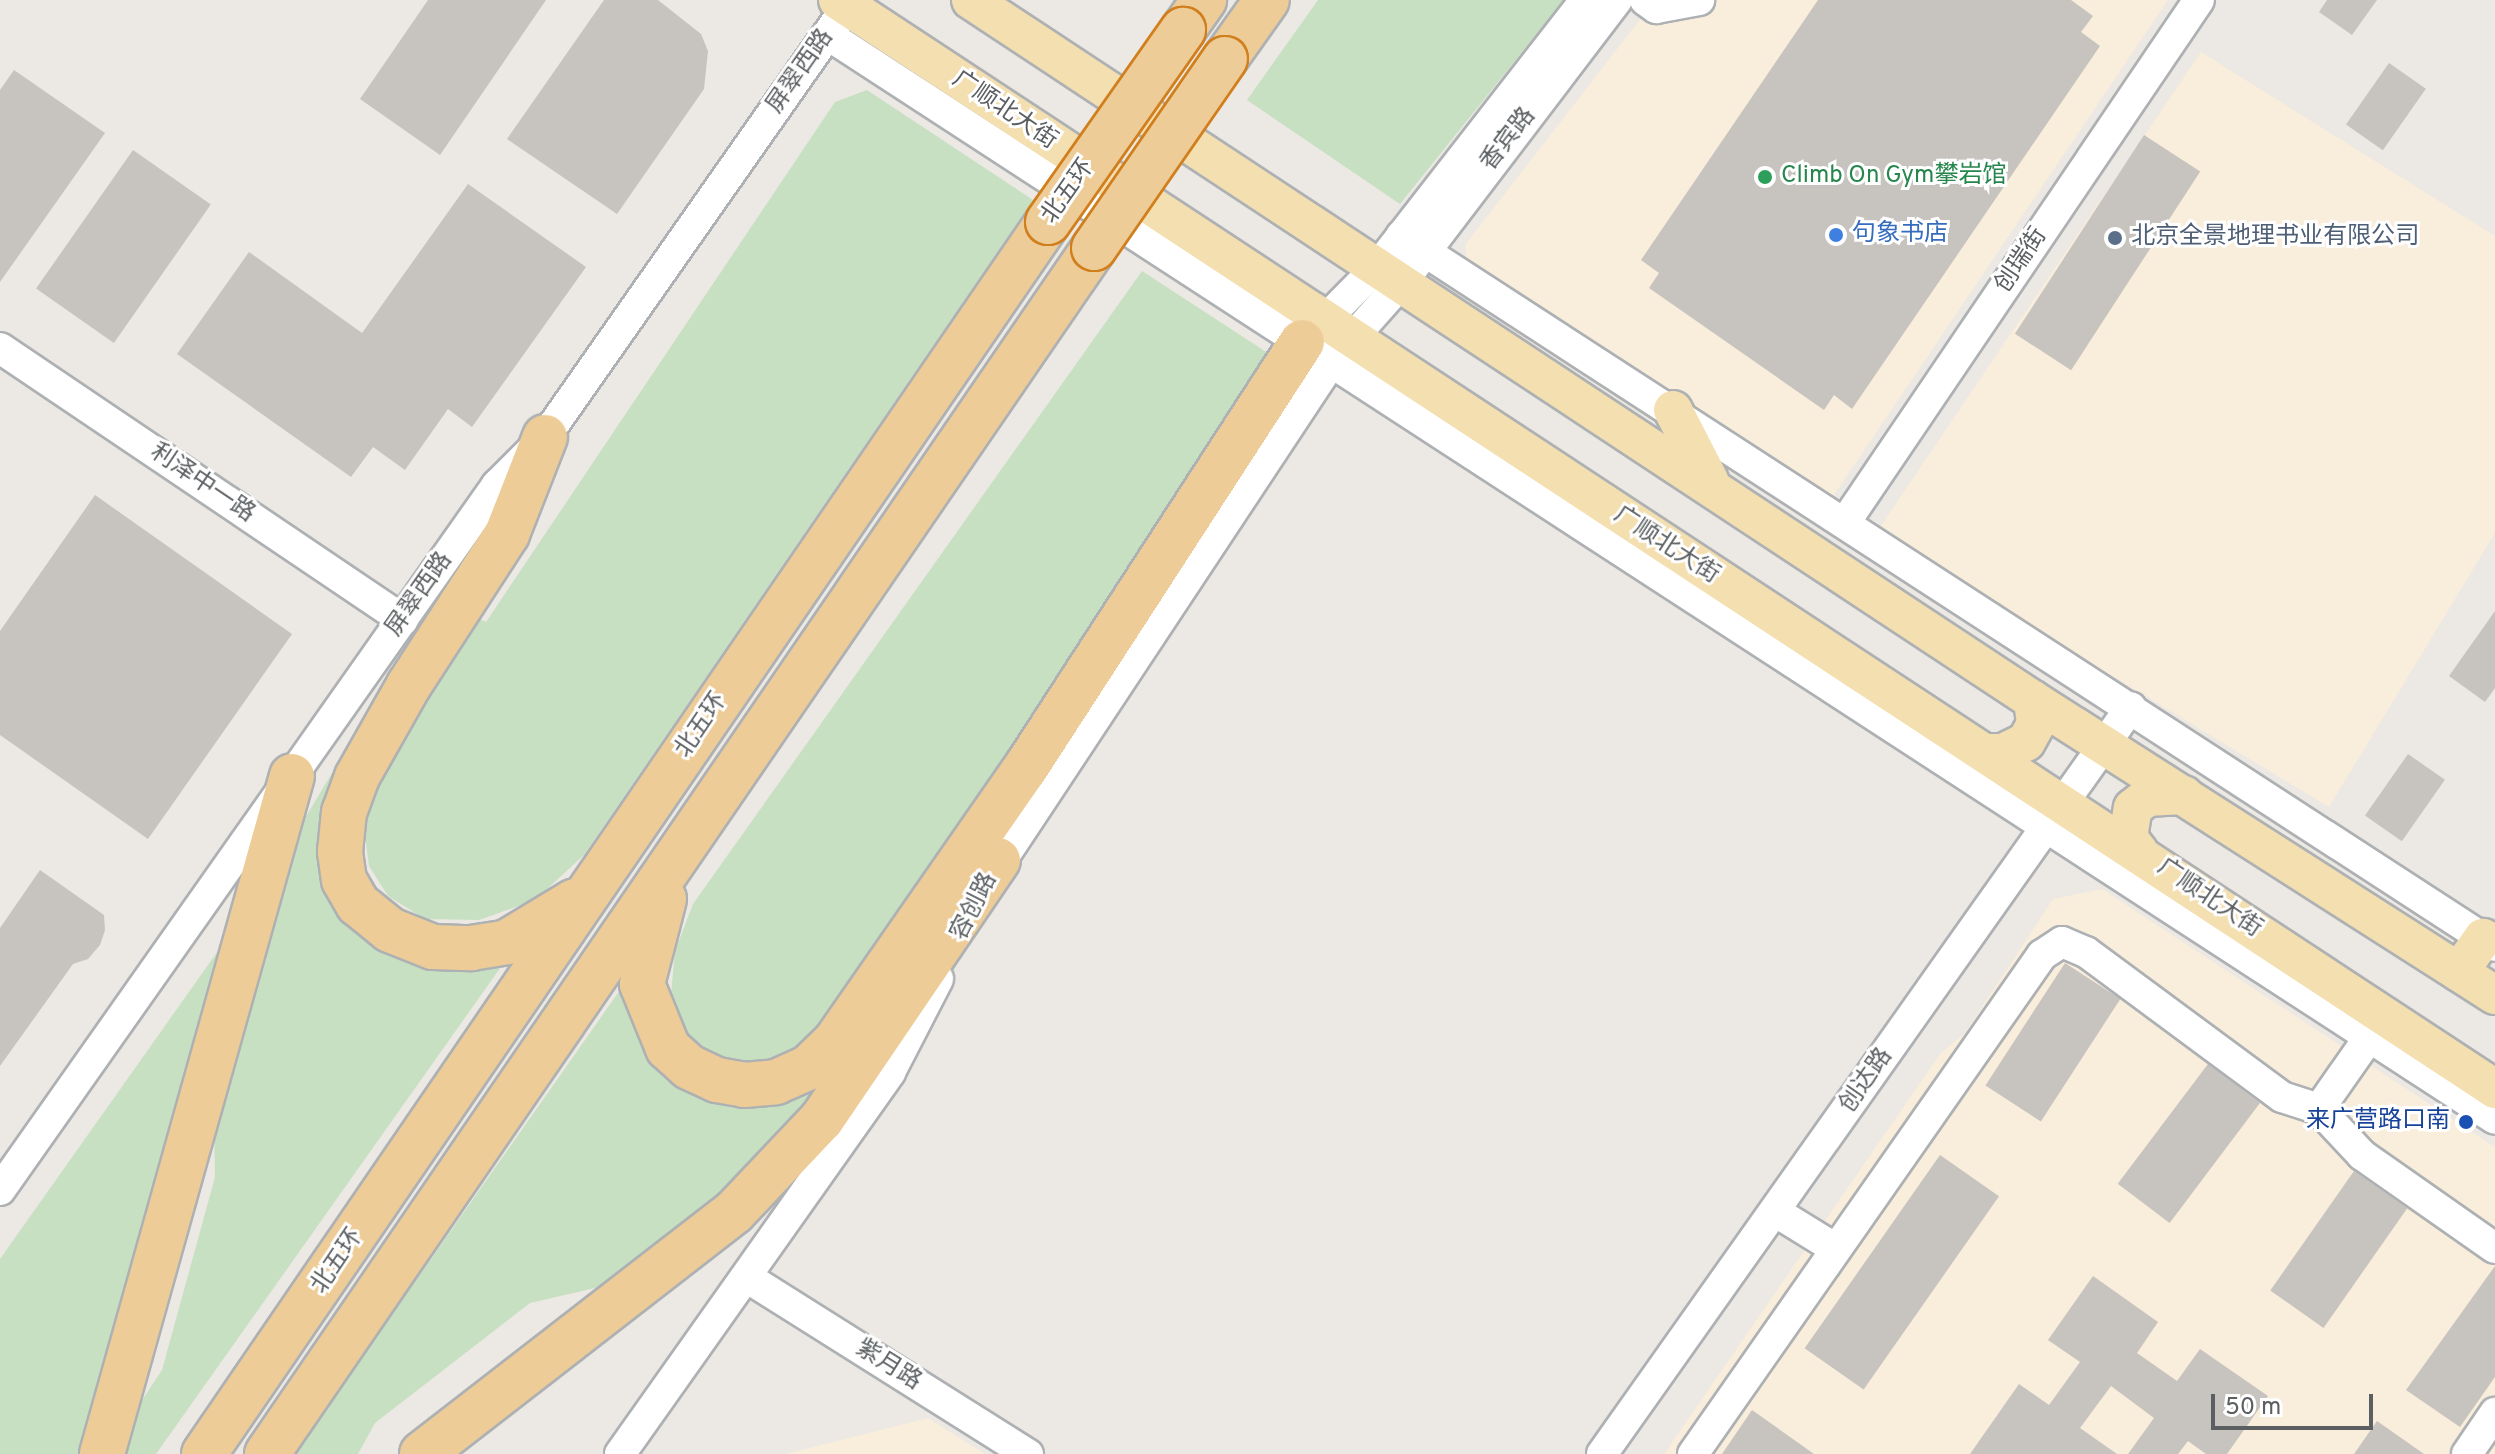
<!DOCTYPE html>
<meta charset="utf-8">
<style>
body{margin:0}
#map{position:relative;width:2495px;height:1454px;overflow:hidden;background:#ece8e3;font-family:Overpass,"Noto Sans SC",sans-serif}
div>[style]{position:absolute}
[style*='--x']{left:calc(var(--x)*1px);top:calc(var(--y)*1px);width:calc(var(--w)*1px);rotate:calc(var(--a)*1deg)}
.commercial>*{inset:0;background:#f9eddb}
.green>*{inset:0;background:#c7e0c2}
.building>*{inset:0;background:#c7c3bf;transform-origin:0 0}
.roads{filter:drop-shadow(2px 0 #aeb1b3) drop-shadow(-2px 0 #aeb1b3) drop-shadow(0 2px #aeb1b3) drop-shadow(0 -2px #aeb1b3)}
.minor>*{height:30px;margin:-15px;padding:0 15px;transform-origin:15px;border-radius:15px;background:#fff}
.major>*{height:38px;margin:-19px;padding:0 19px;transform-origin:19px;border-radius:19px;background:#f4dfb0}
.highway>*{height:44px;margin:-22px;padding:0 22px;transform-origin:22px;border-radius:22px;background:#eecc97}
.bridges{filter:drop-shadow(2px 0 #d17f1d) drop-shadow(-2px 0 #d17f1d) drop-shadow(0 2px #d17f1d) drop-shadow(0 -2px #d17f1d)}
.highway-bridge>*{height:44px;margin:-22px;padding:0 22px;transform-origin:22px;border-radius:22px;background:#eecc97}
.dots>*{width:22px;height:22px;translate:-50% -50%;box-sizing:border-box;border:4px solid #fff;border-radius:50%}
span{translate:-50% -50%;white-space:nowrap;text-align:center;line-height:1.15;-webkit-text-stroke:6px #fff;paint-order:stroke}
.street-label{font-size:24px;color:#5b5f61}
.leisure-label{font-size:24px;color:#27864d}
.left{translate:0 -50%;text-align:left}
.shop-label{font-size:24px;color:#366cbe}
.service-label{font-size:24px;color:#4e5e75}
.transit-label{font-size:24px;color:#164399}
.right{translate:-100% -50%;text-align:right}
.scale{position:absolute;left:2211px;top:1394px;width:162px;height:36px;box-sizing:border-box;border:4px solid #5b5f61;border-top:0;padding-left:10px;font-size:24px;line-height:28px;white-space:nowrap;color:#5b5f61;-webkit-text-stroke:6px #fff;paint-order:stroke}
</style>
<div id="map">
<div class="commercial">
<i style="clip-path:polygon(1655px 0,2168px 0,1832px 498px,1467px 263px,1465px 245px)"></i>
<i style="clip-path:polygon(2201px 52px,2495px 236px,2495px 533px,2329px 807px,1876px 533px)"></i>
<i style="clip-path:polygon(2102px 889px,2495px 1147px,2495px 1454px,1664px 1454px,1940px 1054px,1965px 1033px,2053px 899px)"></i>
<i style="clip-path:polygon(928px 1418px,985px 1454px,786px 1454px)"></i>
</div>
<div class="green">
<i style="clip-path:polygon(1318px 0,1564px 0,1400px 204px,1247px 100px)"></i>
<i style="clip-path:polygon(867px 90px,1033px 200px,584px 855px,535px 900px,479px 920px,425px 919px,388px 896px,369px 866px,362px 812px,473px 616px,486px 622px,835px 102px)"></i>
<i style="clip-path:polygon(1142px 271px,1274px 357px,838px 1016px,797px 1053px,761px 1062px,718px 1058px,685px 1032px,671px 995px,675px 951px,693px 904px)"></i>
<i style="clip-path:polygon(344px 753px,318px 846px,332px 897px,396px 956px,452px 969px,508px 957px,156px 1454px,118px 1454px,125px 1426px,162px 1370px,215px 1177px,214px 1121px,290px 843px)"></i>
<i style="clip-path:polygon(225px 941px,80px 1454px,0 1454px,0 1259px)"></i>
<i style="clip-path:polygon(632px 973px,660px 1058px,825px 1078px,755px 1161px,702px 1213px,608px 1285px,530px 1303px,375px 1423px,358px 1454px,294px 1454px)"></i>
</div>
<div class="building">
<i style="clip-path:polygon(428px 0,546px 0,440px 155px,360px 99px)"></i>
<i style="clip-path:polygon(604px 0,658px 0,701px 34px,708px 51px,704px 89px,617px 214px,507px 139px)"></i>
<i style="clip-path:polygon(1818px 0,2071px 0,2093px 16px,2081px 32px,2100px 46px,1852px 409px,1834px 395px,1824px 410px,1649px 288px,1659px 273px,1641px 260px)"></i>
<i style="clip-path:polygon(2327px 0,2377px 0,2352px 35px,2319px 12px)"></i>
<i style="left:2389px;top:63px;width:45px;height:75px;rotate:35deg"></i>
<i style="clip-path:polygon(14px 70px,105px 133px,0 282px,0 90px)"></i>
<i style="left:2144px;top:135px;width:67px;height:237px;rotate:33deg"></i>
<i style="left:133px;top:150px;width:95px;height:169px;rotate:35deg"></i>
<i style="clip-path:polygon(468px 184px,586px 267px,472px 427px,448px 409px,405px 470px,373px 447px,351px 477px,177px 354px,249px 252px,362px 333px)"></i>
<i style="clip-path:polygon(95px 495px,292px 634px,148px 839px,0 735px,0 631px)"></i>
<i style="clip-path:polygon(2495px 611px,2495px 688px,2485px 702px,2449px 676px)"></i>
<i style="left:2408px;top:754px;width:45px;height:75px;rotate:35deg"></i>
<i style="clip-path:polygon(40px 870px,104px 915px,105px 930px,100px 945px,88px 959px,73px 964px,0 1066px,0 928px)"></i>
<i style="left:2065px;top:963px;width:66px;height:146px;rotate:33deg"></i>
<i style="left:2208px;top:1064px;width:65px;height:150px;rotate:37deg"></i>
<i style="left:1940px;top:1155px;width:72px;height:236px;rotate:35deg"></i>
<i style="left:2354px;top:1171px;width:65px;height:146px;rotate:35deg"></i>
<i style="clip-path:polygon(2495px 1266px,2495px 1377px,2460px 1427px,2406px 1390px)"></i>
<i style="clip-path:polygon(2093px 1276px,2158px 1322px,2137px 1353px,2177px 1381px,2200px 1349px,2268px 1396px,2227px 1454px,2206px 1454px,2188px 1441px,2178px 1454px,2128px 1454px,2154px 1418px,2111px 1386px,2080px 1428px,2117px 1454px,1970px 1454px,2019px 1384px,2049px 1405px,2080px 1362px,2048px 1340px)"></i>
<i style="clip-path:polygon(1752px 1410px,1814px 1454px,1722px 1454px)"></i>
<i style="clip-path:polygon(2377px 1421px,2424px 1454px,2354px 1454px)"></i>
</div>
<div class="roads">
<div class="minor">
<i style="--x:1645;--y:0;--w:14;--a:36"></i>
<i style="--x:1656;--y:8;--w:44;--a:-10.5"></i>
<i style="--x:828;--y:35;--w:1988;--a:33.03"></i>
<i style="--x:1401;--y:236;--w:1304;--a:32.98"></i>
<i style="--x:1310;--y:335;--w:98;--a:-45.4"></i>
<i style="--x:1379;--y:265;--w:336;--a:-52.1"></i>
<i style="--x:0;--y:348;--w:486;--a:34"></i>
<i style="--x:1846;--y:521;--w:629;--a:-55.88"></i>
<i style="--x:991;--y:876;--w:618;--a:-56.49"></i>
<i style="--x:1332;--y:361;--w:107;--a:-48.4"></i>
<i style="--x:1403;--y:281;--w:353;--a:-52.7"></i>
<i style="--x:2319;--y:1109;--w:106;--a:-55"></i>
<i style="--x:0;--y:1190;--w:863;--a:-54.82"></i>
<i style="--x:497;--y:485;--w:68;--a:-45"></i>
<i style="--x:545;--y:437;--w:512;--a:-54.94"></i>
<i style="--x:1776;--y:1212;--w:70;--a:31.7"></i>
<i style="--x:748;--y:1278;--w:331;--a:32.2"></i>
<i style="--x:620;--y:1454;--w:468;--a:-54.7"></i>
<i style="--x:890;--y:1072;--w:105;--a:-62.7"></i>
<i style="--x:1602;--y:1454;--w:915;--a:-54.7"></i>
<i style="--x:1693;--y:1454;--w:609;--a:-55.03"></i>
<i style="--x:2042;--y:955;--w:24;--a:-33"></i>
<i style="--x:2062;--y:942;--w:26;--a:23"></i>
<i style="--x:2086;--y:952;--w:244;--a:36.5"></i>
<i style="--x:2282;--y:1097;--w:39;--a:18"></i>
<i style="--x:2319;--y:1109;--w:63;--a:46.9"></i>
<i style="--x:2362;--y:1155;--w:162;--a:35"></i>
<i style="--x:2467;--y:1454;--w:50;--a:-55.7"></i>
</div>
<div class="major">
<i style="--x:838;--y:0;--w:1983;--a:33.31"></i>
<i style="--x:971;--y:0;--w:1272;--a:33.39"></i>
<i style="--x:2033;--y:700;--w:548;--a:32.56"></i>
<i style="--x:1673;--y:410;--w:79;--a:62.8"></i>
<i style="--x:1985;--y:753;--w:18;--a:0"></i>
<i style="--x:2003;--y:753;--w:25;--a:-26"></i>
<i style="--x:2026;--y:742;--w:21;--a:-61"></i>
<i style="--x:2036;--y:724;--w:24;--a:-97"></i>
<i style="--x:2139;--y:852;--w:18;--a:-128"></i>
<i style="--x:2128;--y:838;--w:30;--a:-81"></i>
<i style="--x:2133;--y:808;--w:18;--a:-38"></i>
<i style="--x:2147;--y:797;--w:37;--a:-3"></i>
<i style="--x:2459;--y:972;--w:42;--a:-54.8"></i>
</div>
<div class="highway">
<i style="--x:1183;--y:30;--w:37;--a:-55"></i>
<i style="--x:1225;--y:59;--w:72;--a:-54.6"></i>
<i style="--x:545;--y:437;--w:104;--a:111.4"></i>
<i style="--x:507;--y:534;--w:180;--a:123"></i>
<i style="--x:409;--y:685;--w:106;--a:119.5"></i>
<i style="--x:357;--y:777;--w:37;--a:110"></i>
<i style="--x:344;--y:812;--w:40;--a:95.7"></i>
<i style="--x:340;--y:852;--w:28;--a:82"></i>
<i style="--x:344;--y:880;--w:28;--a:60"></i>
<i style="--x:358;--y:904;--w:41;--a:39.1"></i>
<i style="--x:390;--y:930;--w:46;--a:21.6"></i>
<i style="--x:433;--y:947;--w:38;--a:2"></i>
<i style="--x:471;--y:948;--w:36;--a:-9"></i>
<i style="--x:507;--y:942;--w:79;--a:-31.1"></i>
<i style="--x:664;--y:899;--w:88;--a:104.5"></i>
<i style="--x:642;--y:984;--w:69;--a:67.9"></i>
<i style="--x:668;--y:1048;--w:28;--a:42"></i>
<i style="--x:689;--y:1067;--w:31;--a:25"></i>
<i style="--x:717;--y:1080;--w:27;--a:10"></i>
<i style="--x:744;--y:1085;--w:32;--a:-5"></i>
<i style="--x:776;--y:1082;--w:36;--a:-24"></i>
<i style="--x:809;--y:1067;--w:36;--a:-44"></i>
<i style="--x:835;--y:1042;--w:333;--a:-55.2"></i>
<i style="--x:1025;--y:769;--w:509;--a:-57.03"></i>
<i style="--x:102;--y:1454;--w:704;--a:-74.35"></i>
<i style="--x:204;--y:1454;--w:1493;--a:-55.59"></i>
<i style="--x:267;--y:1454;--w:1462;--a:-55.56"></i>
<i style="--x:422;--y:1454;--w:395;--a:-37.8"></i>
<i style="--x:734;--y:1212;--w:128;--a:-46.6"></i>
<i style="--x:822;--y:1119;--w:313;--a:-55.8"></i>
</div>
</div>
<div class="bridges">
<div class="highway-bridge">
<i style="--x:1048;--y:222;--w:235;--a:-54.9"></i>
<i style="--x:1094;--y:248;--w:230;--a:-55.3"></i>
</div>
</div>
<div class="dots">
<i style="left:1765px;top:177px;background:#2e9e5b"></i>
<i style="left:1836px;top:235px;background:#3f7fe0"></i>
<i style="left:2115px;top:238px;background:#5c6f8a"></i>
<i style="left:2466px;top:1122px;background:#1a4fb4"></i>
</div>
<div class="street-label">
<span style="left:801px;top:72px;rotate:-55deg">屏翠西路</span>
<span style="left:1004px;top:111px;rotate:34deg">广顺北大街</span>
<span style="left:1509px;top:140px;rotate:-52deg">香宾路</span>
<span style="left:1069px;top:192px;rotate:-55deg">北五环</span>
<span style="left:2022px;top:261px;rotate:-56deg">创瑞街</span>
<span style="left:202px;top:484px;rotate:34deg">利泽中一路</span>
<span style="left:1666px;top:546px;rotate:33deg">广顺北大街</span>
<span style="left:420px;top:595px;rotate:-55deg">屏翠西路</span>
<span style="left:702px;top:726px;rotate:-56deg">北五环</span>
<span style="left:2209px;top:899px;rotate:34deg">广顺北大街</span>
<span style="left:975px;top:907px;rotate:-63deg">容创路</span>
<span style="left:1867px;top:1081px;rotate:-55deg">创达路</span>
<span style="left:338px;top:1262px;rotate:-56deg">北五环</span>
<span style="left:888px;top:1366px;rotate:32deg">紫月路</span>
</div>
<div class="leisure-label">
<span class="left" style="left:1781px;top:177px">Climb On Gym攀岩馆</span>
</div>
<div class="shop-label">
<span class="left" style="left:1852px;top:235px">句象书店</span>
</div>
<div class="service-label">
<span class="left" style="left:2131px;top:238px">北京全景地理书业有限公司</span>
</div>
<div class="transit-label">
<span class="right" style="left:2450px;top:1122px">来广营路口南</span>
</div>
<div class="scale">50 m</div>
</div>
